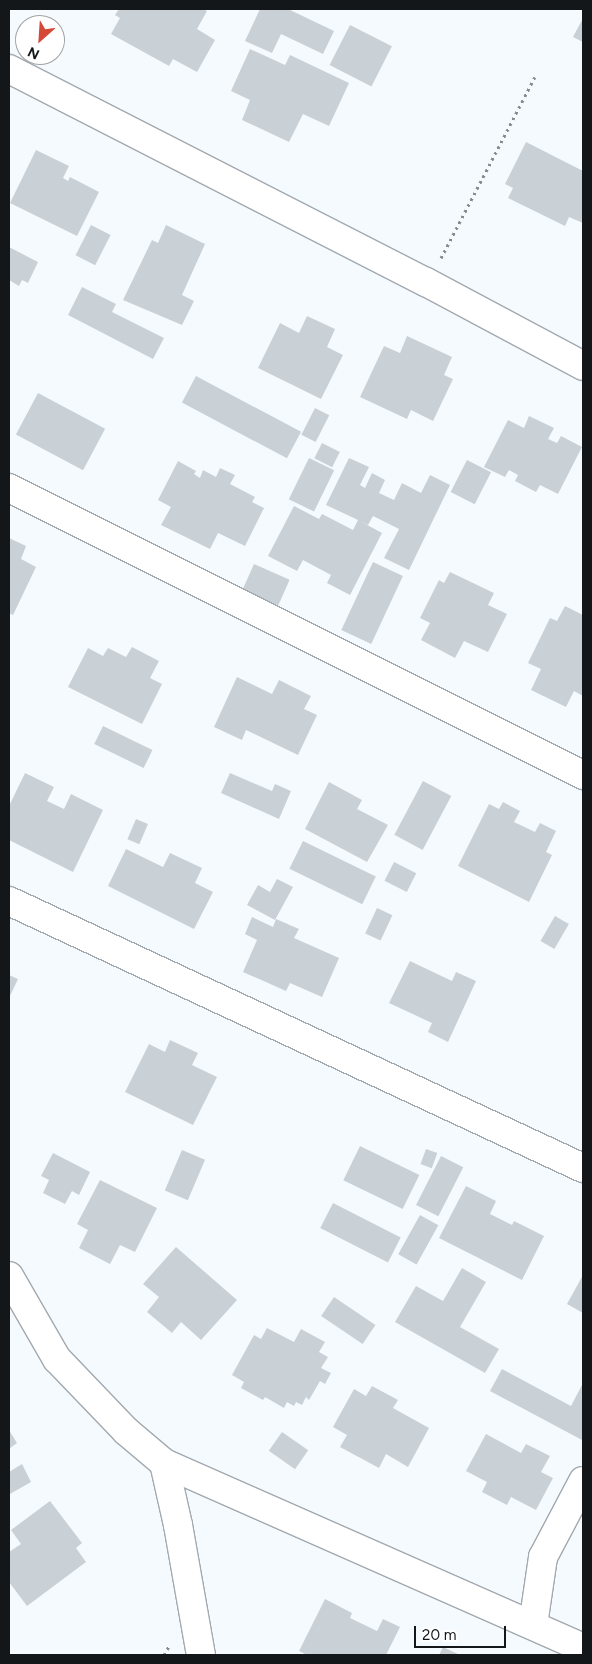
<!DOCTYPE html>
<style>
body{margin:0}
#map{position:relative;width:592px;height:1664px;overflow:hidden;background:#f5fafe;font-family:Figtree,sans-serif}
div>[style]{position:absolute}
[style*='--x']{left:calc(var(--x)*1px);top:calc(var(--y)*1px);width:calc(var(--w)*1px);rotate:calc(var(--a)*1deg)}
.building>*{inset:0;background:#c9d1d7;transform-origin:0 0}
.path>*{height:3px;margin-top:-1.5px;transform-origin:0;background:repeating-linear-gradient(90deg,#868a8d 0 2.5px,transparent 0 6.5px)}
.roads{filter:drop-shadow(1px 0 #a2a9af) drop-shadow(-1px 0 #a2a9af) drop-shadow(0 1px #a2a9af) drop-shadow(0 -1px #a2a9af)}
.minor>*{height:28px;margin:-14px;padding:0 14px;transform-origin:14px;border-radius:14px;background:#fff}
span{translate:-50% -50%;white-space:nowrap;text-align:center;line-height:1.15;-webkit-text-stroke:4.5px #fff;paint-order:stroke}
.frame{position:absolute;inset:0;border:10px solid #141719;pointer-events:none}
.north{position:absolute;left:15px;top:15px;width:50px;height:50px;box-sizing:border-box;background:#fff;border:1px solid #a1a2a3;border-radius:50%;rotate:206deg;font-size:14px;font-weight:700;line-height:20px;text-align:center;color:#141719}
.north::after{content:'';display:block;margin:auto;width:18px;height:22px;background:#d54836;clip-path:polygon(50% 0,100% 100%,50% 72%,0 100%)}
.scale{position:absolute;left:414px;top:1626px;width:92px;height:22px;box-sizing:border-box;border:2px solid #141719;border-top:0;padding-left:6px;font-size:15px;line-height:18px;white-space:nowrap;color:#141719;-webkit-text-stroke:4px #fff;paint-order:stroke}
</style>
<div id="map">
<div class="building">
<i style="clip-path:polygon(119px 9px,202px 9px,207px 11px,197px 29px,215px 40px,197px 72px,173px 59px,169px 66px,111px 34px,120px 18px,115px 15px)"></i>
<i style="clip-path:polygon(260px 9px,288px 9px,334px 31px,323px 54px,281px 34px,272px 53px,245px 41px)"></i>
<i style="clip-path:polygon(582px 20px,583px 20px,583px 42px,573px 37px)"></i>
<i style="left:350px;top:25px;width:47px;height:45px;rotate:27deg"></i>
<i style="clip-path:polygon(250px 49px,285px 65px,290px 55px,349px 83px,329px 126px,303px 114px,289px 142px,242px 120px,250px 100px,231px 91px)"></i>
<i style="clip-path:polygon(526px 142px,583px 171px,583px 223px,569px 217px,565px 226px,508px 198px,513px 188px,505px 184px)"></i>
<i style="clip-path:polygon(36px 150px,69px 166px,63px 178px,68px 181px,70px 177px,99px 192px,77px 236px,10px 203px)"></i>
<i style="left:91px;top:225px;width:22px;height:34px;rotate:27deg"></i>
<i style="clip-path:polygon(166px 225px,205px 244px,182px 295px,194px 301px,182px 325px,123px 300px,152px 240px,158px 243px)"></i>
<i style="clip-path:polygon(9px 247px,38px 262px,28px 283px,22px 280px,19px 286px,9px 280px)"></i>
<i style="clip-path:polygon(82px 287px,116px 304px,112px 312px,164px 338px,153px 359px,68px 315px)"></i>
<i style="clip-path:polygon(307px 316px,335px 329px,327px 347px,343px 355px,321px 399px,258px 368px,280px 323px,299px 333px)"></i>
<i style="clip-path:polygon(407px 336px,452px 357px,444px 375px,453px 379px,433px 421px,411px 410px,407px 419px,360px 397px,384px 346px,400px 353px)"></i>
<i style="left:196px;top:376px;width:119px;height:30px;rotate:28deg"></i>
<i style="left:38px;top:393px;width:76px;height:47px;rotate:28deg"></i>
<i style="left:315px;top:408px;width:16px;height:30px;rotate:27deg"></i>
<i style="clip-path:polygon(529px 416px,554px 428px,548px 439px,557px 443px,561px 436px,582px 447px,558px 494px,540px 485px,536px 492px,515px 481px,518px 475px,509px 470px,505px 477px,484px 467px,508px 420px,524px 428px)"></i>
<i style="left:322px;top:443px;width:20px;height:17px;rotate:27deg"></i>
<i style="left:309px;top:458px;width:28px;height:46px;rotate:26deg"></i>
<i style="clip-path:polygon(349px 458px,369px 467px,360px 485px,365px 488px,372px 473px,385px 480px,379px 493px,394px 500px,402px 483px,421px 493px,430px 475px,450px 485px,409px 570px,384px 558px,399px 529px,373px 516px,368px 525px,360px 521px,382px 533px,350px 595px,327px 583px,331px 575px,303px 560px,297px 571px,268px 556px,294px 506px,319px 519px,322px 514px,353px 530px,358px 520px,326px 505px)"></i>
<i style="left:467px;top:460px;width:27px;height:36px;rotate:27deg"></i>
<i style="clip-path:polygon(178px 461px,196px 471px,194px 474px,200px 478px,203px 470px,216px 477px,220px 468px,235px 475px,230px 484px,255px 497px,252px 502px,264px 508px,245px 546px,218px 533px,210px 549px,161px 525px,171px 507px,158px 500px)"></i>
<i style="clip-path:polygon(9px 538px,26px 546px,21px 559px,36px 567px,13px 615px,9px 613px)"></i>
<i style="left:373px;top:562px;width:33px;height:75px;rotate:25deg"></i>
<i style="left:254px;top:564px;width:39px;height:28px;rotate:24deg"></i>
<i style="clip-path:polygon(450px 572px,494px 593px,488px 605px,507px 614px,488px 652px,464px 641px,455px 658px,421px 640px,430px 623px,420px 618px,439px 580px,444px 583px)"></i>
<i style="clip-path:polygon(565px 606px,583px 615px,583px 696px,574px 691px,566px 707px,531px 690px,541px 669px,528px 663px,550px 618px,557px 621px)"></i>
<i style="clip-path:polygon(132px 647px,159px 661px,150px 678px,162px 684px,142px 724px,68px 687px,88px 648px,103px 656px,108px 648px,126px 657px)"></i>
<i style="clip-path:polygon(237px 677px,272px 694px,279px 680px,311px 696px,304px 709px,317px 715px,298px 755px,246px 730px,242px 740px,214px 727px)"></i>
<i style="left:103px;top:726px;width:55px;height:20px;rotate:26deg"></i>
<i style="clip-path:polygon(25px 773px,54px 787px,47px 801px,64px 809px,71px 794px,103px 810px,73px 872px,9px 840px,9px 806px)"></i>
<i style="clip-path:polygon(230px 773px,272px 791px,275px 784px,291px 791px,279px 819px,221px 793px)"></i>
<i style="left:423px;top:781px;width:32px;height:61px;rotate:28deg"></i>
<i style="clip-path:polygon(329px 782px,362px 800px,357px 809px,388px 825px,367px 862px,305px 829px)"></i>
<i style="clip-path:polygon(503px 802px,520px 811px,514px 822px,535px 832px,540px 823px,556px 831px,546px 852px,552px 855px,529px 902px,458px 866px,489px 804px,499px 809px)"></i>
<i style="left:136px;top:819px;width:13px;height:22px;rotate:23deg"></i>
<i style="left:303px;top:841px;width:81px;height:31px;rotate:26deg"></i>
<i style="clip-path:polygon(126px 849px,163px 867px,170px 853px,202px 868px,195px 883px,213px 892px,194px 929px,108px 886px)"></i>
<i style="left:394px;top:862px;width:25px;height:21px;rotate:27deg"></i>
<i style="clip-path:polygon(277px 879px,293px 887px,275px 920px,247px 905px,258px 885px,270px 892px)"></i>
<i style="left:377px;top:908px;width:17px;height:28px;rotate:25deg"></i>
<i style="left:555px;top:916px;width:16px;height:29px;rotate:30deg"></i>
<i style="clip-path:polygon(252px 917px,273px 927px,276px 919px,299px 929px,294px 938px,339px 958px,322px 997px,290px 983px,286px 991px,243px 972px,257px 940px,245px 934px)"></i>
<i style="clip-path:polygon(410px 961px,452px 981px,456px 972px,476px 981px,448px 1042px,428px 1032px,432px 1023px,389px 1003px)"></i>
<i style="clip-path:polygon(9px 975px,18px 979px,9px 998px)"></i>
<i style="clip-path:polygon(170px 1040px,198px 1053px,192px 1065px,217px 1077px,193px 1125px,125px 1092px,149px 1044px,165px 1052px)"></i>
<i style="left:360px;top:1146px;width:66px;height:38px;rotate:26deg"></i>
<i style="left:426px;top:1149px;width:12px;height:16px;rotate:20deg"></i>
<i style="left:182px;top:1150px;width:25px;height:44px;rotate:23deg"></i>
<i style="clip-path:polygon(53px 1153px,90px 1172px,79px 1195px,72px 1191px,65px 1204px,43px 1193px,49px 1180px,41px 1176px)"></i>
<i style="left:441px;top:1156px;width:25px;height:55px;rotate:27deg"></i>
<i style="clip-path:polygon(100px 1180px,157px 1208px,135px 1252px,120px 1245px,110px 1264px,79px 1248px,88px 1230px,77px 1224px)"></i>
<i style="clip-path:polygon(466px 1186px,496px 1201px,490px 1214px,512px 1225px,514px 1221px,544px 1236px,522px 1280px,439px 1238px)"></i>
<i style="left:333px;top:1203px;width:76px;height:28px;rotate:27deg"></i>
<i style="left:420px;top:1215px;width:21px;height:45px;rotate:29deg"></i>
<i style="clip-path:polygon(176px 1247px,237px 1300px,201px 1340px,181px 1322px,172px 1333px,147px 1312px,159px 1297px,143px 1284px)"></i>
<i style="clip-path:polygon(462px 1268px,486px 1282px,460px 1327px,499px 1349px,485px 1373px,395px 1322px,416px 1286px,443px 1301px)"></i>
<i style="clip-path:polygon(583px 1275px,583px 1313px,567px 1304px)"></i>
<i style="left:334px;top:1297px;width:50px;height:23px;rotate:34deg"></i>
<i style="clip-path:polygon(267px 1328px,294px 1342px,301px 1329px,325px 1342px,319px 1352px,328px 1357px,321px 1368px,331px 1373px,325px 1384px,320px 1381px,309px 1400px,306px 1397px,302px 1405px,296px 1402px,294px 1406px,287px 1402px,284px 1408px,265px 1397px,263px 1400px,241px 1388px,244px 1382px,232px 1375px,254px 1335px,261px 1339px)"></i>
<i style="clip-path:polygon(502px 1369px,571px 1406px,583px 1383px,582px 1440px,490px 1391px)"></i>
<i style="clip-path:polygon(372px 1386px,398px 1400px,393px 1408px,429px 1428px,408px 1467px,386px 1454px,379px 1468px,340px 1447px,347px 1435px,333px 1427px,354px 1389px,366px 1396px)"></i>
<i style="clip-path:polygon(9px 1430px,17px 1443px,9px 1449px)"></i>
<i style="left:282px;top:1432px;width:32px;height:23px;rotate:35deg"></i>
<i style="clip-path:polygon(486px 1434px,521px 1453px,526px 1444px,550px 1456px,541px 1472px,553px 1478px,536px 1510px,511px 1497px,507px 1505px,482px 1492px,487px 1482px,466px 1471px)"></i>
<i style="clip-path:polygon(22px 1464px,31px 1482px,10px 1494px,9px 1472px)"></i>
<i style="clip-path:polygon(50px 1501px,82px 1543px,76px 1548px,86px 1562px,27px 1606px,9px 1582px,9px 1552px,21px 1544px,11px 1530px)"></i>
<i style="clip-path:polygon(325px 1599px,352px 1613px,350px 1618px,377px 1631px,383px 1619px,400px 1627px,386px 1655px,307px 1655px,299px 1651px)"></i>
<i style="clip-path:polygon(443px 1647px,460px 1655px,439px 1655px)"></i>
</div>
<div class="path">
<i style="--x:441;--y:258;--w:204;--a:-62.6"></i>
<i style="--x:164;--y:1655;--w:10;--a:-61"></i>
</div>
<div class="roads">
<div class="minor">
<i style="--x:9;--y:69;--w:468;--a:27.1"></i>
<i style="--x:426;--y:282;--w:178;--a:28.1"></i>
<i style="--x:9;--y:488;--w:642;--a:26.57"></i>
<i style="--x:9;--y:901;--w:633;--a:24.95"></i>
<i style="--x:9;--y:1276;--w:96;--a:60"></i>
<i style="--x:57;--y:1359;--w:100;--a:46.2"></i>
<i style="--x:126;--y:1431;--w:50;--a:40.1"></i>
<i style="--x:164;--y:1463;--w:458;--a:23.8"></i>
<i style="--x:164;--y:1463;--w:64;--a:77.3"></i>
<i style="--x:178;--y:1525;--w:132;--a:80"></i>
<i style="--x:533;--y:1625;--w:69;--a:-81.6"></i>
<i style="--x:543;--y:1557;--w:86;--a:-62.2"></i>
</div>
</div>
<div class="frame"></div>
<div class="north">N</div>
<div class="scale">20 m</div>
</div>
